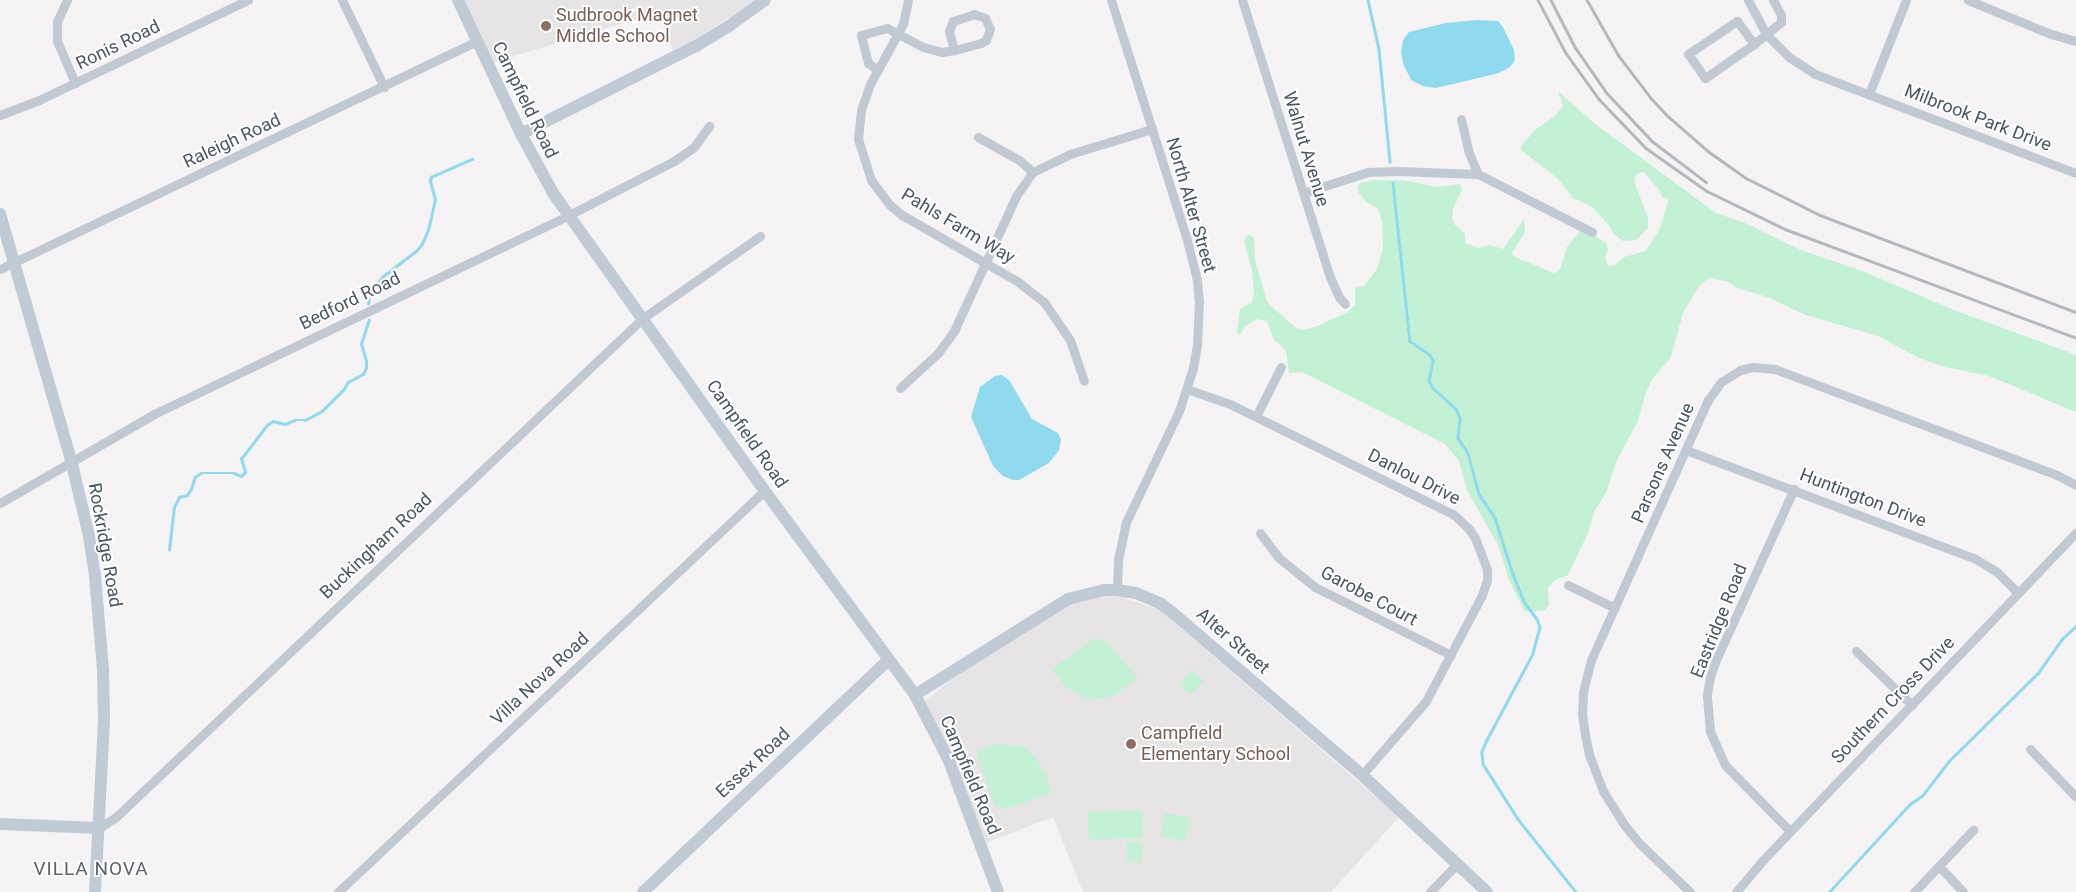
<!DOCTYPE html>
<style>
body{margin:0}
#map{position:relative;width:2076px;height:892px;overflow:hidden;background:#f5f3f3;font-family:Roboto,sans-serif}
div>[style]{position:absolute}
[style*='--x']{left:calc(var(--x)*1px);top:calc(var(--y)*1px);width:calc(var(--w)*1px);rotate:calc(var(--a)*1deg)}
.education>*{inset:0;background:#e6e4e5}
.green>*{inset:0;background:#c3f1d5;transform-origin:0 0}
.water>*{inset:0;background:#90daee}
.stream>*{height:2.5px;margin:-1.25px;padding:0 1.25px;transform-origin:1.25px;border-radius:1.25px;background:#90daee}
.street>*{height:9px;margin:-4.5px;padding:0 4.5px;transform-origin:4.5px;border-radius:4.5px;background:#c1cad2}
.secondary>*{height:12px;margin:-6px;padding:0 6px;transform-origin:6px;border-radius:6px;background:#c1cbd6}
.rail>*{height:2.5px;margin:-1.25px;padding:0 1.25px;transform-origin:1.25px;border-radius:1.25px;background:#b5b8bd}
.dots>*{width:14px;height:14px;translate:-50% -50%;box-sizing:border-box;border:2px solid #fff;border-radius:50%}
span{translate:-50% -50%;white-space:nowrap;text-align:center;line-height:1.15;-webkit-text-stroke:4px #fff;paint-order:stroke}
.education-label{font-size:18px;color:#785e54}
.left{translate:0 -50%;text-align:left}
.street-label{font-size:18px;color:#4a5661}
.neighbourhood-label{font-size:19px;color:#5f6368;letter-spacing:1px}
</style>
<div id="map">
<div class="education">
<i style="clip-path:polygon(465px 0,756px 0,674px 53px,658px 13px,494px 62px)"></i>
<i style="clip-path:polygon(1118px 596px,1160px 610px,1399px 817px,1331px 892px,1083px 892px,1053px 817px,985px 843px,953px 757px,926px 705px,926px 700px,967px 667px,1070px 603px,1092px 597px)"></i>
</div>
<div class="green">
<i style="clip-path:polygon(1558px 91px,1595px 124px,1716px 213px,1745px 223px,1801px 250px,1862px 271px,1954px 310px,2076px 355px,2076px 412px,1989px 376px,1945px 367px,1919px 358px,1878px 336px,1806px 315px,1767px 297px,1738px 288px,1726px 281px,1709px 278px,1699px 286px,1683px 313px,1671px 357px,1653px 378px,1646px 392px,1637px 423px,1616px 462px,1606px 493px,1594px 512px,1588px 533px,1568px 575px,1555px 580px,1548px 588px,1549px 604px,1545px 610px,1525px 612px,1509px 580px,1499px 547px,1467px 490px,1459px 461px,1445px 444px,1302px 372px,1289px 373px,1286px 351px,1282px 346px,1274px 340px,1267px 321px,1257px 319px,1245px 326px,1240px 335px,1237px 333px,1240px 309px,1252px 302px,1254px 292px,1252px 270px,1244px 241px,1248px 235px,1254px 237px,1255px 260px,1267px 302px,1296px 328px,1302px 330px,1315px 327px,1348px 312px,1355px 305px,1355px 288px,1364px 286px,1377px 269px,1383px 249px,1382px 221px,1378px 209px,1365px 201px,1359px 193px,1357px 186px,1362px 182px,1375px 180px,1409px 181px,1437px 187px,1460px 184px,1462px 190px,1453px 209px,1452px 219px,1455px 225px,1465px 234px,1465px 243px,1478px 248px,1490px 245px,1503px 249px,1524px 219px,1525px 232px,1512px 253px,1513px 256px,1554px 273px,1557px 272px,1561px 267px,1567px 247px,1580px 231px,1590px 233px,1606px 243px,1608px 249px,1605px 258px,1608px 266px,1615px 265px,1624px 257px,1646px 251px,1660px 228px,1668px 202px,1668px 199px,1662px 197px,1660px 191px,1645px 173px,1641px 172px,1636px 175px,1634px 181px,1648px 218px,1648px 228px,1637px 240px,1623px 241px,1614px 234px,1609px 225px,1592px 207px,1573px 198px,1558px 179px,1521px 150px,1521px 146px,1535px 130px,1555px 116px,1563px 106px)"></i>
<i style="clip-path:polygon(1094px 639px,1104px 640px,1138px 678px,1113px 696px,1098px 699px,1084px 698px,1065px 686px,1052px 669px)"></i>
<i style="left:1192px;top:670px;width:16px;height:19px;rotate:43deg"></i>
<i style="clip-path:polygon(998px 744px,1024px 747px,1035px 757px,1045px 773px,1052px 793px,1005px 809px,995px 806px,976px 751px)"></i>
<i style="left:1142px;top:810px;width:28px;height:54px;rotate:88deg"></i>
<i style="left:1165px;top:813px;width:25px;height:24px;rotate:11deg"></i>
<i style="left:1141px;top:842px;width:21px;height:14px;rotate:90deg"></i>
</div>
<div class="water">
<i style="clip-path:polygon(1478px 20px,1498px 21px,1503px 27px,1514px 50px,1515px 60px,1510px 67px,1499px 73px,1436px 88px,1423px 86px,1411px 80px,1403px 63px,1401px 52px,1403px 40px,1409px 32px,1446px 23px)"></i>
<i style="clip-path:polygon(1002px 375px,1009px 380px,1032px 419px,1058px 433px,1061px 439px,1059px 450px,1049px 463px,1019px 480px,1013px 480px,1003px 476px,993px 466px,971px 417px,980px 387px,995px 376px)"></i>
</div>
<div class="stream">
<i style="--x:1368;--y:0;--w:50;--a:77.3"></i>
<i style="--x:1379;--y:49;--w:113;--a:84.4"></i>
<i style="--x:1393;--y:183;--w:159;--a:83.9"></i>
<i style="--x:1410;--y:341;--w:24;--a:35"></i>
<i style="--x:1430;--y:355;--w:7;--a:63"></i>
<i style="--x:1433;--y:361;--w:20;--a:101"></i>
<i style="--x:1429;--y:381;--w:8;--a:60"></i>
<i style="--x:1433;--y:388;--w:31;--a:42"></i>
<i style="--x:1456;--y:409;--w:10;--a:66"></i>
<i style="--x:1460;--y:418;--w:20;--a:96"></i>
<i style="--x:1458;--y:438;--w:18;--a:56"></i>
<i style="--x:1468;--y:453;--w:42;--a:75"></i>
<i style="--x:1479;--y:494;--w:29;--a:56"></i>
<i style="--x:1495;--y:518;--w:59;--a:72.2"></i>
<i style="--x:1513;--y:574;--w:31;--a:68"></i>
<i style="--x:1525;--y:603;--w:20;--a:53"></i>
<i style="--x:1537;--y:619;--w:9;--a:69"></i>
<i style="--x:1540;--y:627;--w:28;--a:105"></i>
<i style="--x:1533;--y:654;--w:98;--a:118.1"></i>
<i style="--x:1487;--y:740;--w:13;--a:113"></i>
<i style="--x:1482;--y:752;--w:12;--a:85"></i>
<i style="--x:1483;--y:764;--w:65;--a:57.5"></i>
<i style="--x:1518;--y:819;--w:93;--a:51.5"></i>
<i style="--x:373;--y:290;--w:16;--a:-55"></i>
<i style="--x:382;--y:277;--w:43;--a:-37.4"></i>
<i style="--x:416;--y:251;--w:9;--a:-49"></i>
<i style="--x:422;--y:244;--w:15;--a:-67"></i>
<i style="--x:428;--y:230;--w:31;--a:-77"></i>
<i style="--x:435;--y:200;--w:20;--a:-105"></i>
<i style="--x:430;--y:181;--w:4;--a:-76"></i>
<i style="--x:431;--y:177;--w:45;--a:-23.7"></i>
<i style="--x:368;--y:304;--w:5;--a:-79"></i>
<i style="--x:169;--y:550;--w:43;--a:-83.4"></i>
<i style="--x:174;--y:507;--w:11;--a:-63"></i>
<i style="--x:179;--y:497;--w:8;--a:-14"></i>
<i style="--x:187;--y:495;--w:7;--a:-56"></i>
<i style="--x:191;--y:489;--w:13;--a:-72"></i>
<i style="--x:195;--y:477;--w:7;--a:-34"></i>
<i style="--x:201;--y:473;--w:33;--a:0"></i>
<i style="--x:234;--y:473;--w:8;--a:23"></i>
<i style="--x:241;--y:476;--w:6;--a:-45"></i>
<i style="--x:245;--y:472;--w:14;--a:-107"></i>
<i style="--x:241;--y:459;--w:43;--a:-52.6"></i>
<i style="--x:267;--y:425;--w:7;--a:-34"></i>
<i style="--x:273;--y:421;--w:12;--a:14"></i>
<i style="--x:285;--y:424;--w:11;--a:-22"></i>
<i style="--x:295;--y:420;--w:10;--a:0"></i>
<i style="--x:305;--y:420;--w:19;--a:-28"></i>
<i style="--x:322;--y:411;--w:31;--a:-45"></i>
<i style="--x:344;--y:389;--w:8;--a:-60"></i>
<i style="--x:348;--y:382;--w:17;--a:-28"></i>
<i style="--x:363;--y:374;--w:7;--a:-63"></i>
<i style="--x:366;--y:368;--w:7;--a:-90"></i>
<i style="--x:366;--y:361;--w:18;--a:-106"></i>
<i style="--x:361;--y:344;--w:25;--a:-72"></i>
<i style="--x:1829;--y:892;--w:120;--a:-47.4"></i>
<i style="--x:1910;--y:804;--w:14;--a:-34"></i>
<i style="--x:1922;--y:796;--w:44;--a:-52.4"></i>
<i style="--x:1949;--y:761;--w:125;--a:-44.7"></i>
<i style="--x:2038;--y:673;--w:42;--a:-54.8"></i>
<i style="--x:2062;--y:639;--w:19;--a:-43"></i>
</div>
<div class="street">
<i style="--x:67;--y:0;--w:23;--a:115"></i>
<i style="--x:57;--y:21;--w:20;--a:90"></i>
<i style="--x:57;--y:41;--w:46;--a:66.8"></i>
<i style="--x:342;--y:0;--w:97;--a:64.2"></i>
<i style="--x:908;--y:0;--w:25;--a:102"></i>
<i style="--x:903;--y:24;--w:68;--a:118.8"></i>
<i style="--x:870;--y:84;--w:28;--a:109"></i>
<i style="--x:861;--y:110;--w:29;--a:96"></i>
<i style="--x:858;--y:139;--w:43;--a:72.4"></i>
<i style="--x:871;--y:180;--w:31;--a:53"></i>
<i style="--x:890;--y:205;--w:16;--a:40"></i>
<i style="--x:902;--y:215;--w:133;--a:29.9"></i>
<i style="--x:1017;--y:281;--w:34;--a:38"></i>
<i style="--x:1044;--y:302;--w:46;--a:55.6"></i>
<i style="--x:1070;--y:340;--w:43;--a:71.1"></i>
<i style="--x:1111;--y:0;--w:248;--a:72.4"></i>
<i style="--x:1186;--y:236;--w:45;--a:76"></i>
<i style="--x:1197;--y:280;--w:21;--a:85"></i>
<i style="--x:1199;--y:301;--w:44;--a:92.6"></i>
<i style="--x:1197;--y:345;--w:23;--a:100"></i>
<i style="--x:1193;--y:368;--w:45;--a:108"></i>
<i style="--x:1179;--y:411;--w:123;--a:115.5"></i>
<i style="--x:1126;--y:522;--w:40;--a:102"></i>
<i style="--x:1118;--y:561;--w:29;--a:92"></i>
<i style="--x:1242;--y:0;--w:291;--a:72.4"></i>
<i style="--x:1330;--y:277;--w:22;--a:66"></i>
<i style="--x:1339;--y:297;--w:9;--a:49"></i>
<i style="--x:1748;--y:0;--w:40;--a:62"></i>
<i style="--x:1767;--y:35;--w:31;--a:45"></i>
<i style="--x:1789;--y:57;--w:31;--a:33"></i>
<i style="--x:1815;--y:74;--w:279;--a:20.8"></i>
<i style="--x:1968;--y:0;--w:90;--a:22.3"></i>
<i style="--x:2051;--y:34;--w:26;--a:16"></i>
<i style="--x:1754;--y:44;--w:60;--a:145.2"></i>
<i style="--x:1705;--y:78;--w:29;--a:-125"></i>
<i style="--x:1688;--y:54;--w:59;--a:-34"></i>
<i style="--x:1737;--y:21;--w:29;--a:54"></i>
<i style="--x:1754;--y:44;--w:35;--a:-39"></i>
<i style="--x:1781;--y:22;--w:7;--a:-90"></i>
<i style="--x:1781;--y:15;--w:17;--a:-118"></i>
<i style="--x:878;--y:70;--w:12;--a:-145"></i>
<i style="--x:868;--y:63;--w:29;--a:-104"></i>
<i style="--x:861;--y:35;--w:27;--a:-15"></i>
<i style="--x:887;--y:28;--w:41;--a:27.8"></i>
<i style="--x:923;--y:47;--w:20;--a:15"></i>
<i style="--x:942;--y:52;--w:12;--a:-9"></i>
<i style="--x:954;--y:50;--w:20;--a:-105"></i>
<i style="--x:949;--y:31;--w:11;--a:-68"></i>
<i style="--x:953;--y:21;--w:22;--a:-18"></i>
<i style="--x:974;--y:14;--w:12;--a:20"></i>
<i style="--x:985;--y:18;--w:12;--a:66"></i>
<i style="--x:990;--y:29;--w:12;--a:110"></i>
<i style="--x:986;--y:40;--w:6;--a:149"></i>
<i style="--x:981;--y:43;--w:28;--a:165"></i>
<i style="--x:1869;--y:94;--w:101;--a:-68.5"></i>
<i style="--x:0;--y:115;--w:42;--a:-21"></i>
<i style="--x:39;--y:100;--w:232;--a:-25.6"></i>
<i style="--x:1461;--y:119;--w:35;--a:77"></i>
<i style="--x:1469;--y:153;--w:23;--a:67"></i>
<i style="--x:1478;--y:174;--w:128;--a:27"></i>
<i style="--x:978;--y:137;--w:47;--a:29.3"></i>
<i style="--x:1019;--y:160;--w:18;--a:41"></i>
<i style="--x:1303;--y:193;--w:68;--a:-17.9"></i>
<i style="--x:1368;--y:172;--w:29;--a:-2"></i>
<i style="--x:1397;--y:171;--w:81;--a:2.1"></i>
<i style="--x:0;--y:269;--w:529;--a:-25.55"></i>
<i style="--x:900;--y:388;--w:52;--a:-42.6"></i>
<i style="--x:938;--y:353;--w:27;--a:-54"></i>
<i style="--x:954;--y:331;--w:149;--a:-65.3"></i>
<i style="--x:1016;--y:196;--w:29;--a:-55"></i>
<i style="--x:1033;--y:172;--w:41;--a:-25.9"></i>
<i style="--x:1070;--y:154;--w:86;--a:-17"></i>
<i style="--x:1187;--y:389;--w:46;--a:19.2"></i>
<i style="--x:1230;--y:404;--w:249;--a:26.3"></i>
<i style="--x:1453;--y:514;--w:22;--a:43"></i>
<i style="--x:1469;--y:529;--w:11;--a:56"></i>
<i style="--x:1475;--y:538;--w:34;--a:69"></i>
<i style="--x:1487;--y:570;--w:10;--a:90"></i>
<i style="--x:1487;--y:580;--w:18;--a:109"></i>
<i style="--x:1481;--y:597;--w:118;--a:117.9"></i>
<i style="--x:1426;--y:701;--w:98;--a:130.9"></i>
<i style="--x:1256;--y:416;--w:55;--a:-63"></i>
<i style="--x:1686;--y:450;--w:308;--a:20.6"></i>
<i style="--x:1974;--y:558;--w:27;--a:31"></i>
<i style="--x:1997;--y:572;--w:30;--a:45"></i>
<i style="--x:0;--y:503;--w:178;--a:-30"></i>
<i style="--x:154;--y:414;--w:460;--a:-25.6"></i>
<i style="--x:569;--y:215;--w:118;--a:-27.2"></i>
<i style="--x:674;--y:161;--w:24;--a:-35"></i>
<i style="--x:694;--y:147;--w:26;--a:-54"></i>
<i style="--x:1260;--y:533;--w:31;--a:53"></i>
<i style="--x:1279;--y:558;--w:46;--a:38.9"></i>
<i style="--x:1315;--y:587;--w:152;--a:26.6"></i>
<i style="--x:1568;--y:585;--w:52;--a:26.1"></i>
<i style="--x:1856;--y:651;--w:78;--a:44"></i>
<i style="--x:2030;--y:749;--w:66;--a:46.2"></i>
<i style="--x:99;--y:828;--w:20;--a:-33"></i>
<i style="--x:116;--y:817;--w:726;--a:-43.44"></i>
<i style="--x:643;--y:318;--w:143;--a:-35"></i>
<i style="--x:1790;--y:831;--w:93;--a:-134.6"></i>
<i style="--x:1725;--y:765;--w:37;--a:-114"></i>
<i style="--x:1710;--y:731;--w:37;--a:-95"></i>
<i style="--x:1707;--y:694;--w:17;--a:-80"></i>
<i style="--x:1710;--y:677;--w:18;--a:-71"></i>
<i style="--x:1716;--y:660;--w:188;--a:-65.5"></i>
<i style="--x:1939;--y:866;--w:35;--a:47"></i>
<i style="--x:338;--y:892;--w:586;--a:-43.27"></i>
<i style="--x:1430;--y:892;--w:39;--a:-46"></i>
<i style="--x:1690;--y:892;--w:71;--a:-136.1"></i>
<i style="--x:1639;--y:843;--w:22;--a:-129"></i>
<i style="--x:1625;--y:826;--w:41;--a:-122.2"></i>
<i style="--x:1603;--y:791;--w:40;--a:-111"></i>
<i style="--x:1589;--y:754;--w:19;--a:-102"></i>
<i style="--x:1585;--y:735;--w:21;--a:-98"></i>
<i style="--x:1582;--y:714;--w:22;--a:-87"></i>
<i style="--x:1583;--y:692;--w:33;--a:-76"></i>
<i style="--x:1591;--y:660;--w:285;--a:-65.8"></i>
<i style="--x:1708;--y:400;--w:22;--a:-54"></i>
<i style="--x:1721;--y:382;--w:22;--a:-32"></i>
<i style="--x:1740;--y:370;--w:13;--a:-13"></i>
<i style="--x:1753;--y:367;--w:22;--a:5"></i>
<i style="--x:1775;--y:369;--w:301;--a:20.6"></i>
<i style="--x:2057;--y:475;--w:21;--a:28"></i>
<i style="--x:1736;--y:892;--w:42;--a:-49.8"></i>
<i style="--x:1763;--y:860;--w:453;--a:-46.3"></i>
<i style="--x:1914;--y:892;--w:86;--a:-46.4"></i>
</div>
<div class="secondary">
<i style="--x:458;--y:0;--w:148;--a:64.8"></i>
<i style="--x:521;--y:134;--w:67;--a:61.5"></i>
<i style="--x:553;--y:193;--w:369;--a:54.6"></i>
<i style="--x:767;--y:494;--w:250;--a:53.6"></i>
<i style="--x:915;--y:695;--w:74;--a:62.7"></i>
<i style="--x:949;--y:761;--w:140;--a:69.5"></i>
<i style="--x:521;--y:134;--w:196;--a:-26.7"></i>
<i style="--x:696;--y:46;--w:39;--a:-31"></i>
<i style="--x:729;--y:26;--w:44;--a:-35.8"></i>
<i style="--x:0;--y:214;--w:256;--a:73.9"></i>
<i style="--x:71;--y:460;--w:78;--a:76.7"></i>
<i style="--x:89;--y:536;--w:40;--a:81.5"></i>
<i style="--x:95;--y:576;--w:93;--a:85.1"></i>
<i style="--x:103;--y:669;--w:52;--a:88.9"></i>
<i style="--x:104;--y:721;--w:171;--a:93"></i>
<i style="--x:915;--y:695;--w:181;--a:-32.1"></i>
<i style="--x:1068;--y:599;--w:37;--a:-14"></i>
<i style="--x:1104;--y:590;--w:13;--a:0"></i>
<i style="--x:1117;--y:590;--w:19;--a:9"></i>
<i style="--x:1136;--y:593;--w:26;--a:23"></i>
<i style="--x:1160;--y:603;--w:16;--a:38"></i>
<i style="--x:1173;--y:613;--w:249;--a:40.6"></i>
<i style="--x:1362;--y:775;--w:171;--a:43.1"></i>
<i style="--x:0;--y:824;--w:99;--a:2.3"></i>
<i style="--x:643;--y:892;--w:337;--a:-43.4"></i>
</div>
<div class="rail">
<i style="--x:1538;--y:0;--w:60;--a:62.2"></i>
<i style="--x:1566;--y:53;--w:57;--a:54.3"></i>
<i style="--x:1599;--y:99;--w:68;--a:46.2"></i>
<i style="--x:1646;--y:148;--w:75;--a:35.2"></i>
<i style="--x:1707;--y:191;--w:87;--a:26"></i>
<i style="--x:1785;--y:229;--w:311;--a:20.5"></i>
<i style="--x:1551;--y:0;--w:53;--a:62.9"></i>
<i style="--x:1575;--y:47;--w:56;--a:55.2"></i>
<i style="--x:1607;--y:93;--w:66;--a:46.8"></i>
<i style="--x:1652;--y:141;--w:68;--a:37.2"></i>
<i style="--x:1587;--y:0;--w:64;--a:60.3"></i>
<i style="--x:1619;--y:56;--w:53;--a:52.7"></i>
<i style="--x:1651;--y:98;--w:26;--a:47"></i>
<i style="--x:1669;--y:117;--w:52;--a:41.1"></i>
<i style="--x:1708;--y:151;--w:47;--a:35.4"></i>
<i style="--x:1746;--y:178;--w:83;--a:26.6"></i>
<i style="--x:1820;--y:215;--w:274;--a:20.8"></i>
</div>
<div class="dots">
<i style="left:546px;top:26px;background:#8d6e63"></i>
<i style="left:1131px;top:744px;background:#8d6e63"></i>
</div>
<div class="education-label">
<span class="left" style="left:556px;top:26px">Sudbrook Magnet<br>Middle School</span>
<span class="left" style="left:1141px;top:744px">Campfield<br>Elementary School</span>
</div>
<div class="street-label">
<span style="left:118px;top:45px;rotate:-26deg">Ronis Road</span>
<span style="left:525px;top:100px;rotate:64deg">Campfield Road</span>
<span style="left:1978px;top:118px;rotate:21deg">Milbrook Park Drive</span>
<span style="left:232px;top:141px;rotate:-25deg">Raleigh Road</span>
<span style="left:1306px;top:149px;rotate:73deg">Walnut Avenue</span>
<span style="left:1191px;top:205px;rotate:74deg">North Alter Street</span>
<span style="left:958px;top:226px;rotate:31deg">Pahls Farm Way</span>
<span style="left:350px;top:301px;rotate:-26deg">Bedford Road</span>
<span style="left:747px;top:434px;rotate:55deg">Campfield Road</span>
<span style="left:1663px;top:463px;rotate:-66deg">Parsons Avenue</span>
<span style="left:1414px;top:477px;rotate:27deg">Danlou Drive</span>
<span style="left:1863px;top:498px;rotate:21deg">Huntington Drive</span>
<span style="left:105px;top:545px;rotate:80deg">Rockridge Road</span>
<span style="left:376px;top:546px;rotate:-43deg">Buckingham Road</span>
<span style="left:1369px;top:596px;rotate:28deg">Garobe Court</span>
<span style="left:1719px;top:621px;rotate:-68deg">Eastridge Road</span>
<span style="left:1233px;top:641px;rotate:41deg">Alter Street</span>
<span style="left:540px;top:679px;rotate:-43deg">Villa Nova Road</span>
<span style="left:1893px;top:700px;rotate:-46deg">Southern Cross Drive</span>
<span style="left:753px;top:763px;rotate:-43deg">Essex Road</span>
<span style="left:970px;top:775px;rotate:67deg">Campfield Road</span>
</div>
<div class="neighbourhood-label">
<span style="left:91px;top:869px">VILLA NOVA</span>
</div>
</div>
